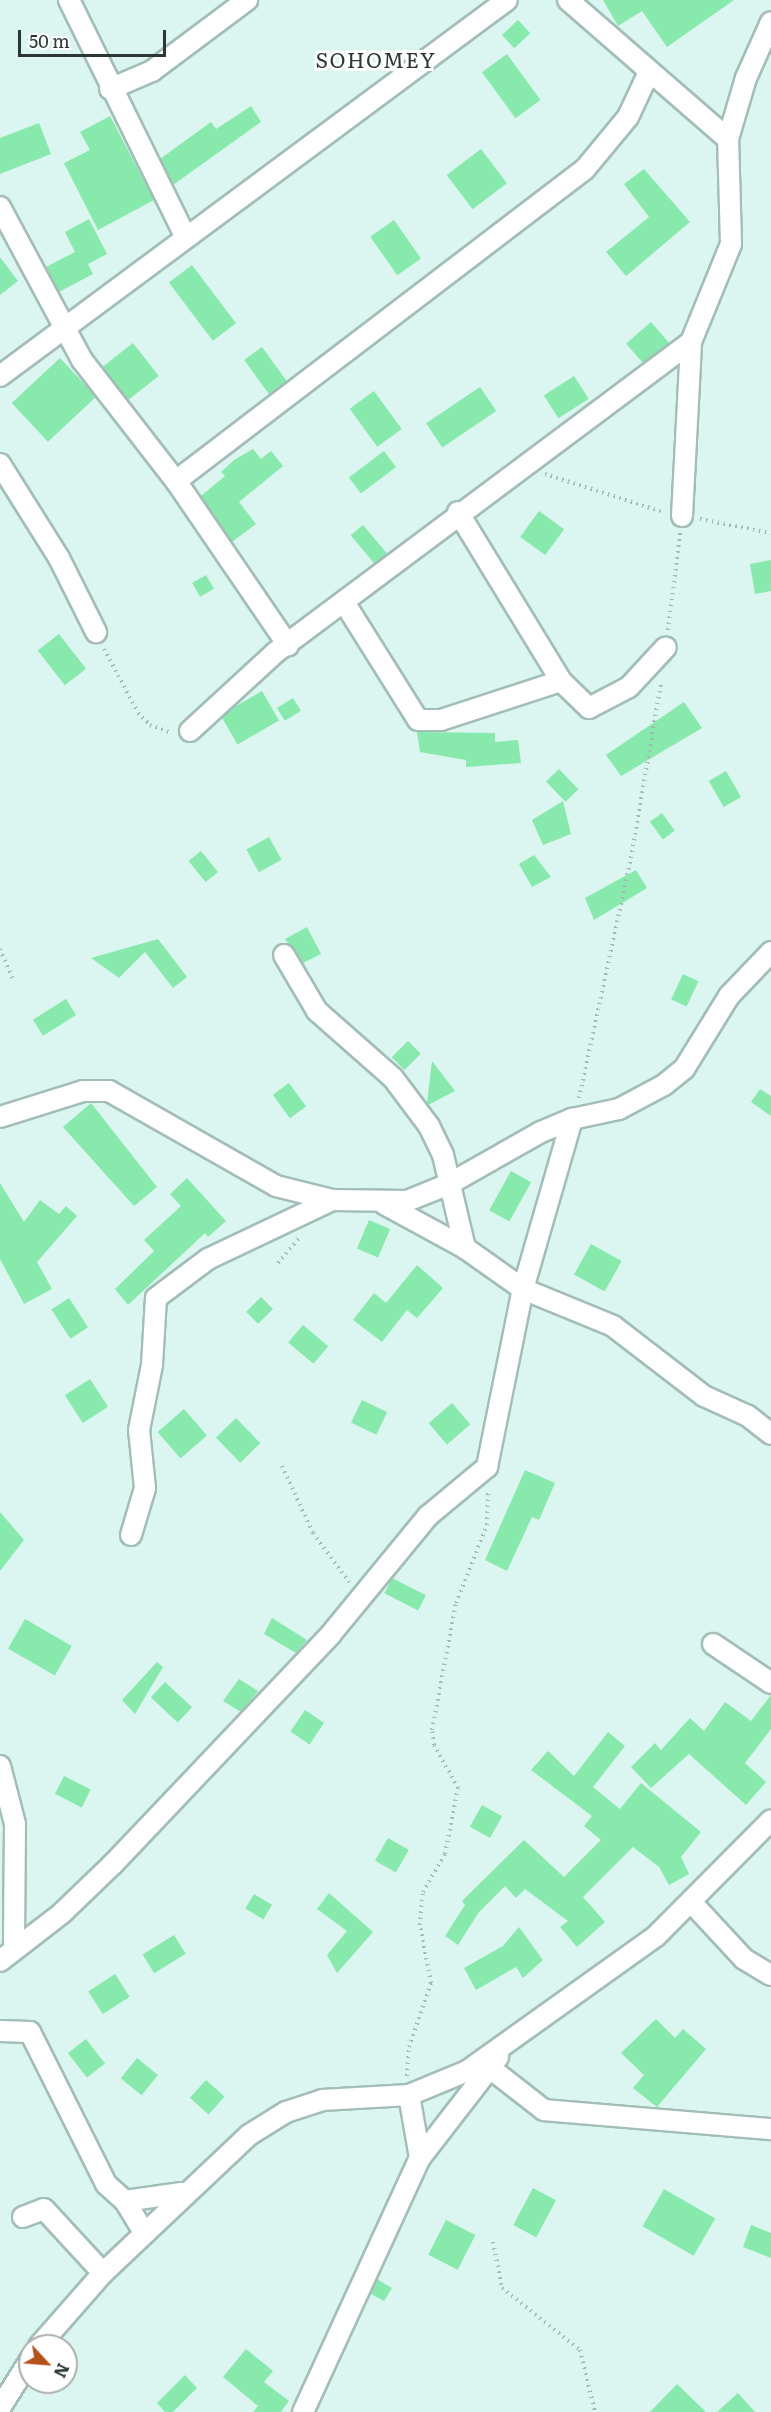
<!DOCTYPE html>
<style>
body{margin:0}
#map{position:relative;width:771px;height:2412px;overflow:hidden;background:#dbf6f1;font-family:Literata,serif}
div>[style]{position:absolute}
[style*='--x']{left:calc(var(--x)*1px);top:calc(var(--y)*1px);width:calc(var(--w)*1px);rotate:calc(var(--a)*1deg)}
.building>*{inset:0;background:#87e9ac;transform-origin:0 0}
.path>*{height:4px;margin-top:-2px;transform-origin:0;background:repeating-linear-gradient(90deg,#a3b9b5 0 1.5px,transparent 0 6px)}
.roads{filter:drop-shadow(2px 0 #a3bdb8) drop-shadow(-2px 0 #a3bdb8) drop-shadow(0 2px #a3bdb8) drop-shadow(0 -2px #a3bdb8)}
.minor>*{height:20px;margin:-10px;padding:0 10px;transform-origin:10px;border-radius:10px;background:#fff}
span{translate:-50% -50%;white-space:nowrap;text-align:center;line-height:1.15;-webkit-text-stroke:6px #fff;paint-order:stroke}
.quarter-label{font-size:21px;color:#2c3735;letter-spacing:1.5px}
.north{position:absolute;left:18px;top:2334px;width:60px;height:60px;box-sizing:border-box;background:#fff;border:2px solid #abafae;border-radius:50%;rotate:116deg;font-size:16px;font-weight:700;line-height:24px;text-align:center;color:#2c3735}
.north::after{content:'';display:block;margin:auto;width:21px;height:27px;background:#b5521a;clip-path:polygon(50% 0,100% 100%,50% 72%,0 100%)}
.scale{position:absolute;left:18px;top:30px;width:148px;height:27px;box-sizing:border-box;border:3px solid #2c3735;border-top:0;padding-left:8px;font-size:18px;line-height:21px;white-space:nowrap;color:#2c3735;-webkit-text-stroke:4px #fff;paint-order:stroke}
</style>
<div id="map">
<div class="building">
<i style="clip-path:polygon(603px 0,734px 0,667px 47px,642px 11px,618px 26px)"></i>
<i style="left:518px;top:20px;width:18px;height:22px;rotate:47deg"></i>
<i style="left:507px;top:54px;width:57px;height:31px;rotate:54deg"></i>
<i style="clip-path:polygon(251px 106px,261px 122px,173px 185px,160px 159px,211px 122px,216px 129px)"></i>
<i style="clip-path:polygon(110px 116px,154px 200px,98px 230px,64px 163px,90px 150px,80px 132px)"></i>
<i style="clip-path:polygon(39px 123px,51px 154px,0 174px,0 138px)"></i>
<i style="left:481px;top:149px;width:43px;height:43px;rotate:53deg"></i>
<i style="clip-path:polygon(644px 169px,690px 222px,626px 276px,606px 252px,649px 217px,624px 184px)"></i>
<i style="clip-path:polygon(89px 219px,107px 254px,88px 264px,93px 274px,59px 292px,46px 267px,75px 252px,65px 232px)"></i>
<i style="left:394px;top:220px;width:47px;height:29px;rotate:55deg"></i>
<i style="clip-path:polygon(0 257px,18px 281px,0 295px)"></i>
<i style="left:192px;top:265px;width:73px;height:29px;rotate:53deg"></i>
<i style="left:651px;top:322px;width:28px;height:33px;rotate:49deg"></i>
<i style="left:133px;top:343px;width:42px;height:39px;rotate:52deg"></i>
<i style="left:262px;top:347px;width:43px;height:22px;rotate:54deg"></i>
<i style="left:60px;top:358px;width:53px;height:66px;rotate:47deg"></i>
<i style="left:574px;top:376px;width:27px;height:36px;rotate:57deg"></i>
<i style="left:480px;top:387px;width:29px;height:65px;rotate:56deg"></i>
<i style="left:374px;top:391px;width:47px;height:30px;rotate:54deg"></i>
<i style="clip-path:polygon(253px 449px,261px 459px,271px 451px,283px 466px,239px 502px,256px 524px,232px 542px,201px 496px,225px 476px,221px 472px,234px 460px)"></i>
<i style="left:384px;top:451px;width:20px;height:44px;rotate:53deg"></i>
<i style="left:539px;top:511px;width:31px;height:32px;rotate:36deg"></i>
<i style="left:363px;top:525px;width:38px;height:16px;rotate:50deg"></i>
<i style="clip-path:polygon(771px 560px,771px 591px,755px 594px,750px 564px)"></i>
<i style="left:206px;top:575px;width:16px;height:16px;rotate:60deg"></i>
<i style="left:59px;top:634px;width:44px;height:27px;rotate:52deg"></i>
<i style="left:262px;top:691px;width:34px;height:48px;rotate:60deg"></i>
<i style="left:293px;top:698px;width:15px;height:19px;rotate:58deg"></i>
<i style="clip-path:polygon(684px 702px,702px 728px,621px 776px,606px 755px)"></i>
<i style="clip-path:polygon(417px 732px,495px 733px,495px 742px,518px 740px,521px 763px,466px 767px,466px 760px,420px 752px)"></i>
<i style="left:559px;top:769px;width:28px;height:18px;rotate:46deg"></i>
<i style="left:726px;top:771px;width:30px;height:20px;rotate:60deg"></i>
<i style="clip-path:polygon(563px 801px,571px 834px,543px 845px,532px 820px)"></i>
<i style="left:662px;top:813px;width:22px;height:15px;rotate:54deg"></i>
<i style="left:269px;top:837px;width:26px;height:26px;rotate:61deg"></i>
<i style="left:201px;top:851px;width:27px;height:16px;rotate:51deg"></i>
<i style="clip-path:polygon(534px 855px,551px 877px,532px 887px,519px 864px)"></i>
<i style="clip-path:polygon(636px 870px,647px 888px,594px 920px,585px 898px)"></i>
<i style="clip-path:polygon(307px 927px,321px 954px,303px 963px,285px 939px)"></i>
<i style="clip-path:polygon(158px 939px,187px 977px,173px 988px,145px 952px,119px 978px,91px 958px)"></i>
<i style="left:683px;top:974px;width:17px;height:28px;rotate:25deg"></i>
<i style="left:66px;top:999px;width:19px;height:39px;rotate:58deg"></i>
<i style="left:408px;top:1041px;width:18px;height:23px;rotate:45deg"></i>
<i style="clip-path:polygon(432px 1061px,455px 1091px,428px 1105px,427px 1103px)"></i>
<i style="left:289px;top:1083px;width:29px;height:20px;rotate:54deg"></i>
<i style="clip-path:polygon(760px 1089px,771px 1096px,771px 1116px,751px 1102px)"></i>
<i style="clip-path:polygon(91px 1103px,157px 1187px,134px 1206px,63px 1127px)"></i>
<i style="left:511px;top:1171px;width:23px;height:45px;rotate:29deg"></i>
<i style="clip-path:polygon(187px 1178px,226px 1221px,208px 1237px,205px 1233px,128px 1305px,115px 1289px,154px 1251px,144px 1240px,181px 1206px,170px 1194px)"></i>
<i style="clip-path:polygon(0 1183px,24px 1222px,40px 1200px,59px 1214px,66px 1206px,77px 1216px,37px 1262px,52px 1289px,24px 1304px,0 1259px)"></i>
<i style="left:369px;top:1220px;width:23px;height:31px;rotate:23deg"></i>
<i style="left:591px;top:1244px;width:35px;height:35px;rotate:29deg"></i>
<i style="clip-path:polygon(417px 1265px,443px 1288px,417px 1318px,407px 1310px,382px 1342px,353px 1320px,374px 1293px,386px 1303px)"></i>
<i style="left:261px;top:1297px;width:17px;height:21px;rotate:45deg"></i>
<i style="left:69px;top:1298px;width:35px;height:21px;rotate:57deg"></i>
<i style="left:303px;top:1325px;width:33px;height:23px;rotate:40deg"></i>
<i style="left:90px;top:1379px;width:33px;height:30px;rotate:57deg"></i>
<i style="left:362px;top:1400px;width:28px;height:25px;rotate:26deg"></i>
<i style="left:452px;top:1403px;width:28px;height:31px;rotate:49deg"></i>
<i style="left:184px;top:1409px;width:35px;height:35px;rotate:49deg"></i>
<i style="left:236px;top:1418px;width:35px;height:28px;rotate:46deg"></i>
<i style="clip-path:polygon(525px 1470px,555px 1483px,539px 1520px,532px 1517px,507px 1571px,485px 1560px)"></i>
<i style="clip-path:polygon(0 1512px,24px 1540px,0 1571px)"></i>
<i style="left:392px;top:1578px;width:38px;height:17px;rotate:27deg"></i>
<i style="clip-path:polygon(272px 1618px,307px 1640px,296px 1653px,264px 1634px)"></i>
<i style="left:25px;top:1619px;width:54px;height:34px;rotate:30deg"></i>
<i style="clip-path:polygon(157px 1662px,163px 1667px,135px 1714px,122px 1700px)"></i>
<i style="clip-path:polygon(239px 1679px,258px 1691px,241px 1712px,223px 1701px)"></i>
<i style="left:165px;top:1682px;width:37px;height:21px;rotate:43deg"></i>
<i style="clip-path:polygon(771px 1695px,771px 1729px,745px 1763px,766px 1782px,746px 1805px,689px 1754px,651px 1788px,631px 1767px,655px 1743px,661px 1750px,690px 1718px,704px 1731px,725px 1702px,751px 1721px)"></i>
<i style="left:305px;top:1710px;width:23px;height:26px;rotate:34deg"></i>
<i style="clip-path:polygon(608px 1732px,625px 1746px,593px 1787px,620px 1809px,641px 1783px,701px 1832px,681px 1857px,689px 1874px,669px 1885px,659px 1867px,633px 1847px,583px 1897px,605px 1922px,577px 1947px,560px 1927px,568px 1921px,525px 1889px,516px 1898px,505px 1886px,479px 1912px,458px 1945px,445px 1936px,465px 1905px,462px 1901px,524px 1840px,564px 1877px,601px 1840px,584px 1826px,592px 1816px,531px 1770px,548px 1751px,574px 1776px)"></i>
<i style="left:64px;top:1776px;width:30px;height:20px;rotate:27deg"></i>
<i style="left:482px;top:1805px;width:23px;height:25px;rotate:29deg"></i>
<i style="left:388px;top:1838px;width:24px;height:26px;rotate:30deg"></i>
<i style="clip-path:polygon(329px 1893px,373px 1932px,337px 1973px,327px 1955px,347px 1931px,317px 1909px)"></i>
<i style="left:254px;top:1894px;width:21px;height:17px;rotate:31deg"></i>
<i style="clip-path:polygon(519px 1927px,543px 1960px,523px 1978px,516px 1967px,476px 1990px,464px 1968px,503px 1946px)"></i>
<i style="left:174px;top:1935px;width:22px;height:37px;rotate:58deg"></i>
<i style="left:115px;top:1974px;width:27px;height:32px;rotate:57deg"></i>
<i style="clip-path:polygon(656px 2019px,675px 2038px,683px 2029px,706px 2049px,657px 2107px,633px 2088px,644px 2075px,621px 2053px)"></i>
<i style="left:86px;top:2039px;width:31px;height:23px;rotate:52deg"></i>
<i style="left:137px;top:2058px;width:27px;height:26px;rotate:39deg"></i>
<i style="left:206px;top:2080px;width:25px;height:24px;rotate:42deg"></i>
<i style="left:533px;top:2188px;width:26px;height:42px;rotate:28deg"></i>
<i style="left:664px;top:2189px;width:59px;height:43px;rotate:30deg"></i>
<i style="left:446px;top:2220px;width:33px;height:39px;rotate:27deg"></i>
<i style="clip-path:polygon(751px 2225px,771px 2233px,771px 2258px,743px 2247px)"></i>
<i style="clip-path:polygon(377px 2279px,392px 2288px,384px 2301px,371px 2294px)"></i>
<i style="clip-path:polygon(246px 2349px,273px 2371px,264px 2382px,289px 2401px,281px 2412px,253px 2412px,258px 2406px,223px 2377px)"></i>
<i style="clip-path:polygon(185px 2375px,197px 2388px,173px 2412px,165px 2412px,157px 2403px)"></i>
<i style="clip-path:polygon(677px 2384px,706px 2412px,650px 2412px)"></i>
<i style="clip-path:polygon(738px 2393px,755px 2412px,717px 2412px)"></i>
</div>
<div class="path">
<i style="--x:545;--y:474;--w:124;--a:17.9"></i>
<i style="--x:700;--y:519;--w:72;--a:11.2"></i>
<i style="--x:668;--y:630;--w:98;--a:-82.9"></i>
<i style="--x:104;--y:649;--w:72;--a:62"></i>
<i style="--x:138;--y:713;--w:17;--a:45"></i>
<i style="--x:150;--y:725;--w:23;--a:20"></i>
<i style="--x:0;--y:949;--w:36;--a:67"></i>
<i style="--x:579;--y:1098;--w:246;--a:-77.8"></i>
<i style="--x:631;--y:858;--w:179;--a:-80.3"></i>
<i style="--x:278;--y:1263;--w:34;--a:-50"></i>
<i style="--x:282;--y:1466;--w:74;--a:65.2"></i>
<i style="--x:313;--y:1533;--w:61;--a:53.7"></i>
<i style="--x:407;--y:2076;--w:29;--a:-86"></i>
<i style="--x:409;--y:2047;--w:68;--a:-71"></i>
<i style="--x:431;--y:1983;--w:59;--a:-100.7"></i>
<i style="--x:420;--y:1925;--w:33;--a:-85"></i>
<i style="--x:423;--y:1892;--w:44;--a:-59.9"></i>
<i style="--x:445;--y:1854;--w:67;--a:-78.9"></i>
<i style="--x:458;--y:1788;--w:49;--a:-119.2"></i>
<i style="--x:434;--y:1745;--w:15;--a:-98"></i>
<i style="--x:432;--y:1730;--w:129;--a:-79.3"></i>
<i style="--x:456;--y:1603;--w:84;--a:-68.3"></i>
<i style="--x:487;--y:1525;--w:36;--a:-88"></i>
<i style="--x:493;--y:2242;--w:47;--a:78.9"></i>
<i style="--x:502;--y:2288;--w:100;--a:38.5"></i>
<i style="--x:580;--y:2350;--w:64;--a:76.4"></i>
</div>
<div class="roads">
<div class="minor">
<i style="--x:69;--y:0;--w:265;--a:63.8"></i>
<i style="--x:568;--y:0;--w:212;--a:41"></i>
<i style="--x:110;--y:89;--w:46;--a:-23.2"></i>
<i style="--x:152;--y:71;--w:119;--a:-36.8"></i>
<i style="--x:0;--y:207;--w:174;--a:61.8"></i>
<i style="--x:82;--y:360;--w:153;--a:52.2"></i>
<i style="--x:176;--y:481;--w:199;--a:55.7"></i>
<i style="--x:0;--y:376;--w:631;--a:-36.56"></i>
<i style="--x:0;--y:464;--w:111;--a:57.9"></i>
<i style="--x:59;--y:558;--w:83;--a:63.4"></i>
<i style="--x:176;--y:481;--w:514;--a:-37.34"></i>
<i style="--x:585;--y:169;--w:67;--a:-50.4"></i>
<i style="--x:628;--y:117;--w:50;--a:-65"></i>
<i style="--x:458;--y:512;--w:198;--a:58.6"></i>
<i style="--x:682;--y:516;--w:174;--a:-87"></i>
<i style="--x:691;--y:342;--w:106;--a:-67.8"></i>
<i style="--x:731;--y:244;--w:105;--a:-91.6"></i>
<i style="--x:728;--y:139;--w:64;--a:-73.6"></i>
<i style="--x:746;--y:78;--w:61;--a:-65.9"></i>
<i style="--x:344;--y:602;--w:139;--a:57.9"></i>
<i style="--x:418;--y:720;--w:23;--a:0"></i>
<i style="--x:441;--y:720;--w:126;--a:-18"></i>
<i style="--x:561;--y:681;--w:39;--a:44"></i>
<i style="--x:589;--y:708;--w:45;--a:-27.7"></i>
<i style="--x:629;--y:687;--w:54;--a:-47.2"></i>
<i style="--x:190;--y:731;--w:117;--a:-42.6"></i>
<i style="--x:276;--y:652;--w:518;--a:-36.76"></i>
<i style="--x:284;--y:955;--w:65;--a:59.5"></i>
<i style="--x:317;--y:1011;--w:101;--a:41.4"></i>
<i style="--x:393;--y:1078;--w:60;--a:53.1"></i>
<i style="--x:429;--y:1126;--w:32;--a:64"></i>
<i style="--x:443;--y:1155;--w:96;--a:76.7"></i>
<i style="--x:0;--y:1117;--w:87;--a:-17.4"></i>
<i style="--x:83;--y:1091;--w:26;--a:0"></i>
<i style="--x:109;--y:1091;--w:192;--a:29.6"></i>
<i style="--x:276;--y:1186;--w:58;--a:14"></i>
<i style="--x:332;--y:1200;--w:75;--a:0.8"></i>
<i style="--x:407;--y:1201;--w:45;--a:-22"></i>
<i style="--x:449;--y:1184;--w:106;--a:-29.5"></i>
<i style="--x:541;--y:1132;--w:34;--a:-23"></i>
<i style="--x:572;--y:1119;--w:48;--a:-12"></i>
<i style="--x:619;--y:1109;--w:51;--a:-28.1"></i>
<i style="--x:664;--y:1085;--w:26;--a:-39"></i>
<i style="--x:684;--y:1069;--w:86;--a:-58.3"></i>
<i style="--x:729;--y:996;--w:61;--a:-46.3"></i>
<i style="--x:384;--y:1204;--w:92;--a:28.5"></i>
<i style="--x:465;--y:1248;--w:71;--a:35.3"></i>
<i style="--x:523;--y:1289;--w:97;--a:22.3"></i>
<i style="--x:613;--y:1326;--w:115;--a:37.6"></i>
<i style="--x:704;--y:1396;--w:48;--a:24.4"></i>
<i style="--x:748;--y:1416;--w:29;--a:38"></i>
<i style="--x:131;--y:1535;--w:49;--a:-73.4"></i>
<i style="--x:145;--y:1488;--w:58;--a:-95.9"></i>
<i style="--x:139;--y:1430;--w:66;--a:-78.7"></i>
<i style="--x:152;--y:1365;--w:67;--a:-86.6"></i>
<i style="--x:156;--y:1298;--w:65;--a:-36.9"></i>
<i style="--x:208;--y:1259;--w:137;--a:-25.4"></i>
<i style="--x:713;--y:1644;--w:70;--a:33.9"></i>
<i style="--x:0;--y:1766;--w:60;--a:75.5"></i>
<i style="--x:15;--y:1824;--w:122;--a:90.5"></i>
<i style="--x:693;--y:1904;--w:75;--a:47.2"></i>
<i style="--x:744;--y:1959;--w:31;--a:31"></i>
<i style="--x:0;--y:1961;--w:78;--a:-37.7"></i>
<i style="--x:62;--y:1913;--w:71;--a:-43.9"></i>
<i style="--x:113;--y:1864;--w:317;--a:-46.5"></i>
<i style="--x:331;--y:1634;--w:153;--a:-50.6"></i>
<i style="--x:428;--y:1516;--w:77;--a:-39.7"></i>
<i style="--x:487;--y:1467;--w:182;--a:-78.6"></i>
<i style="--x:523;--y:1289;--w:177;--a:-73.9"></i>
<i style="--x:0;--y:2031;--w:30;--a:2"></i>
<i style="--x:30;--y:2032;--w:170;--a:63.4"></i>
<i style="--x:106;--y:2184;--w:25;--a:42"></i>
<i style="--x:125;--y:2201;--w:37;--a:59"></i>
<i style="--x:490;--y:2068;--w:68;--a:37.9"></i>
<i style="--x:544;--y:2110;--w:228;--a:4.8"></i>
<i style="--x:409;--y:2095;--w:64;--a:80.1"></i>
<i style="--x:125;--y:2201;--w:57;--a:-8.1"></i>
<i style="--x:23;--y:2217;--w:22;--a:-21"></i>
<i style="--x:44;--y:2209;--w:87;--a:47.3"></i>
<i style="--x:39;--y:2346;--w:97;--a:-48.8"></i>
<i style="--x:103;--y:2273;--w:201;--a:-43.4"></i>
<i style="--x:249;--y:2135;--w:44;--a:-31.9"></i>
<i style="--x:286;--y:2112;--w:38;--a:-18"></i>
<i style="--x:322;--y:2100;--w:87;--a:-3.3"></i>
<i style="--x:409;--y:2095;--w:63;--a:-22.5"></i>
<i style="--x:467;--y:2071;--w:232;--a:-35.5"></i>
<i style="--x:656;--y:1936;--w:163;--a:-45.2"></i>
<i style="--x:0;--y:2408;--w:57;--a:-58"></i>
<i style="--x:303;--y:2412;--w:280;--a:-65.3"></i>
<i style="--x:420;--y:2158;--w:128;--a:-52.3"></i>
</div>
</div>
<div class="quarter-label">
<span style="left:376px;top:59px">SOHOMEY</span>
</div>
<div class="north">N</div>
<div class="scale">50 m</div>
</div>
